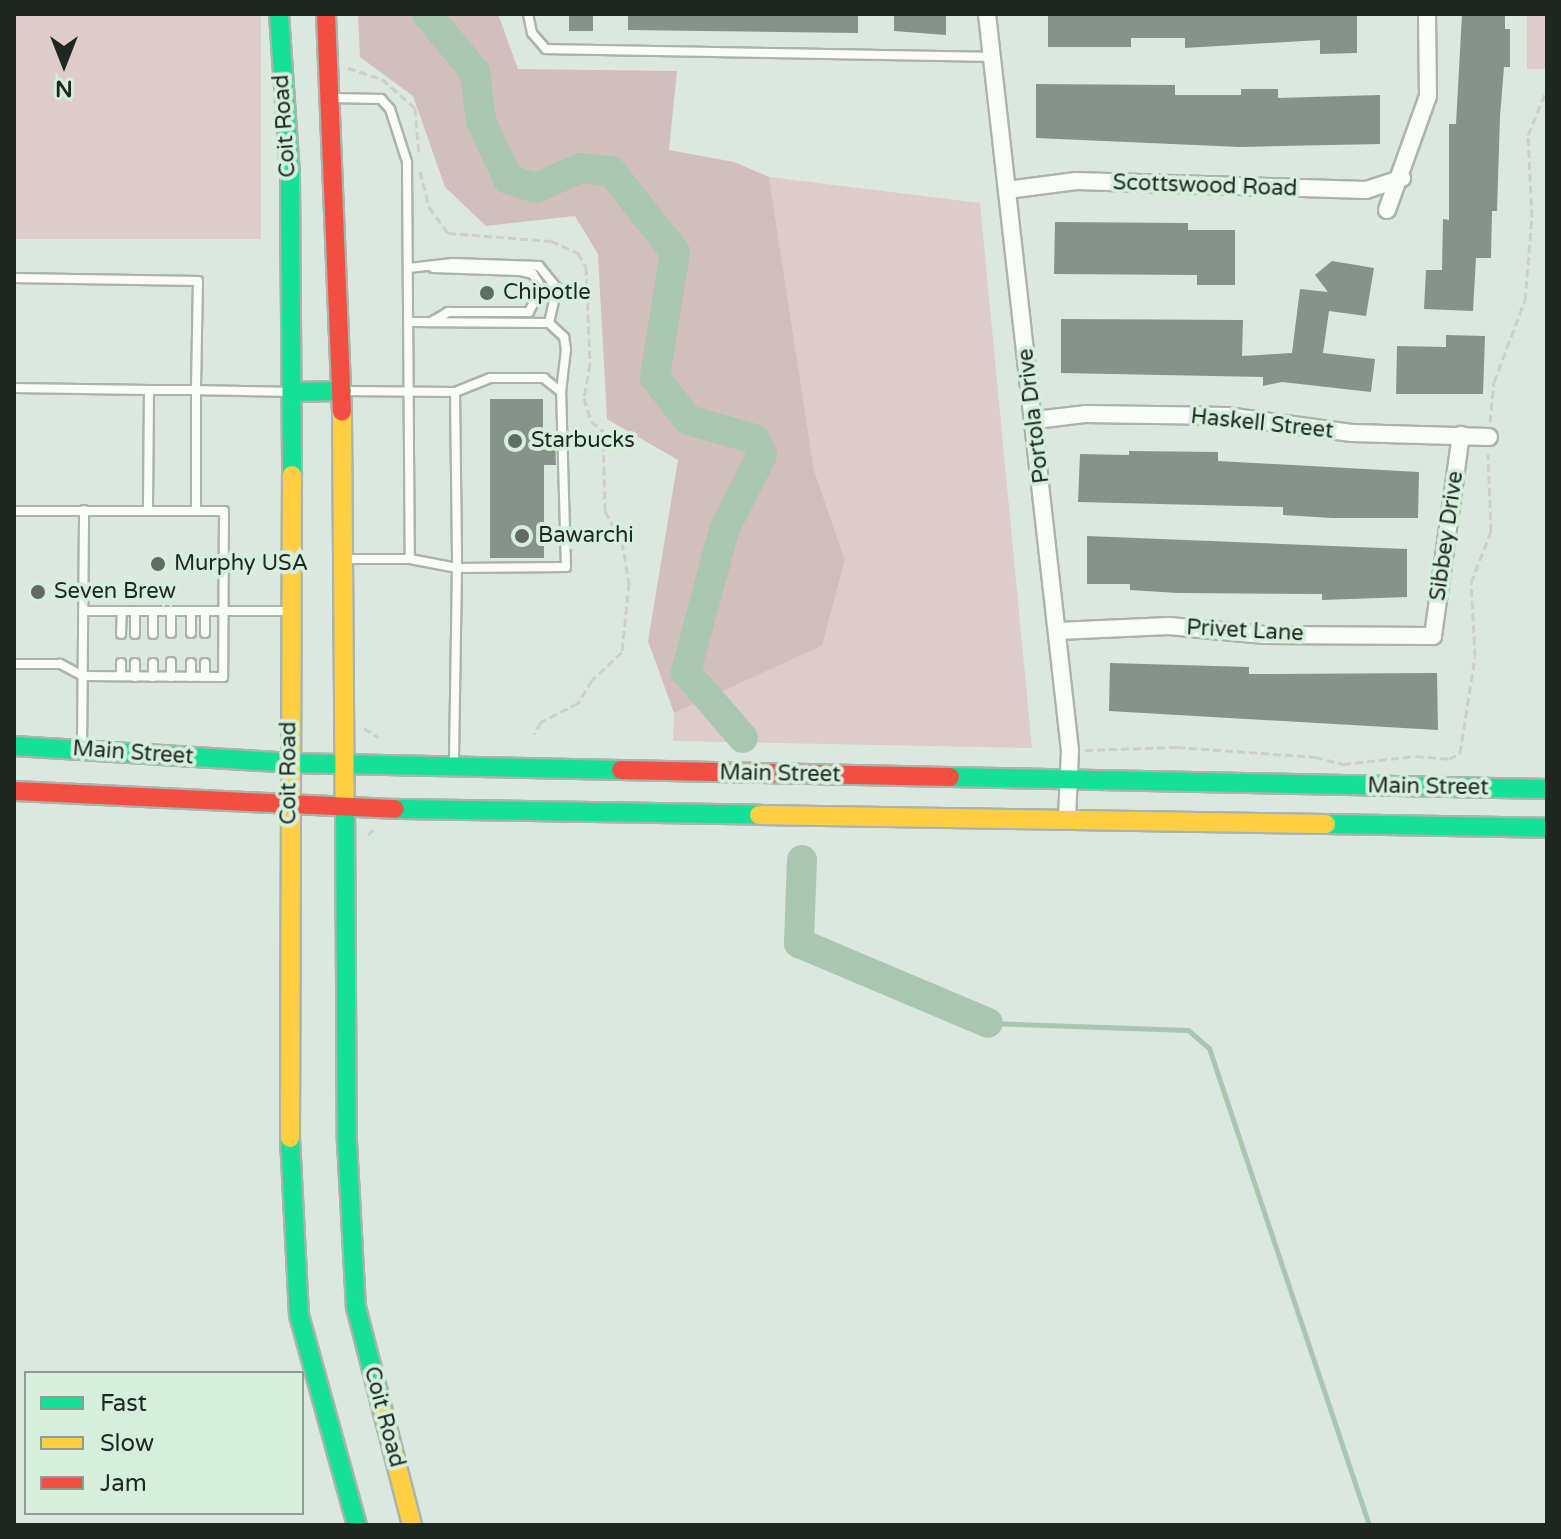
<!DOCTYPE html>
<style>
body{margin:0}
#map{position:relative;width:1561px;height:1539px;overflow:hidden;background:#dce8df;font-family:"Varela Round",sans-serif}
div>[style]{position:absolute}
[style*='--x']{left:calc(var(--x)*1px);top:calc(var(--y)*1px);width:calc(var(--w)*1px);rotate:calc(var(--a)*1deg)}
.green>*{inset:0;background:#decccb;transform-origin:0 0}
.forest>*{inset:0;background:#d2bebd}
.stream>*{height:5px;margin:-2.5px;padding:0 2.5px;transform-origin:2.5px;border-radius:2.5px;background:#a9c6b1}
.river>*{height:30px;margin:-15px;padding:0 15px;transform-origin:15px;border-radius:15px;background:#a9c6b1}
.building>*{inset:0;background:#86928a;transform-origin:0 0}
.path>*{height:3px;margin-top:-1.5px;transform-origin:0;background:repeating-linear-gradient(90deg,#cccfcd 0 8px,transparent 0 12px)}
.roads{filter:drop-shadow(2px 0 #aab4ad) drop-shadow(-2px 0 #aab4ad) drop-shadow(0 2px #aab4ad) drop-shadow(0 -2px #aab4ad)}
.lane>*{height:8px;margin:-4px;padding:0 4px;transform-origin:4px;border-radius:4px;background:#fafcfa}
.street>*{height:16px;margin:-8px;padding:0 8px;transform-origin:8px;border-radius:8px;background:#fafcfa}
.fast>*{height:18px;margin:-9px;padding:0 9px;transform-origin:9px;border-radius:9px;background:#16e098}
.slow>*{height:18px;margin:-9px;padding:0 9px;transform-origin:9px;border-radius:9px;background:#ffcf43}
.jam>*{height:18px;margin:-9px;padding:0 9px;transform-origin:9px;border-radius:9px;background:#f24e42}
.dots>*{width:22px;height:22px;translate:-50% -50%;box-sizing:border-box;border:4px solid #d6eedc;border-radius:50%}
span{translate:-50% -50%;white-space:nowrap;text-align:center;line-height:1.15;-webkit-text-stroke:8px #d6eedc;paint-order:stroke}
.street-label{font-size:22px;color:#1e2721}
.poi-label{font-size:22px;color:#1e2721}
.left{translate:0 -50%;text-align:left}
.frame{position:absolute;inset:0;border:16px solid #1e2721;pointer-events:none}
.legend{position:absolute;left:24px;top:1371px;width:280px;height:144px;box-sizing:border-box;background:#d6eedc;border:2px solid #8c9e91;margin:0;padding:10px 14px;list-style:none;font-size:24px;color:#1e2721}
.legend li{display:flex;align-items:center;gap:16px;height:40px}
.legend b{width:40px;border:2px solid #8c9e91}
.north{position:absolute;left:24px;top:24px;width:80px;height:80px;-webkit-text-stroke:6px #d6eedc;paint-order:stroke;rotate:180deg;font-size:22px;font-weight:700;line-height:32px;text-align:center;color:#1e2721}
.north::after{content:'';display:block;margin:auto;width:28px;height:36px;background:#1e2721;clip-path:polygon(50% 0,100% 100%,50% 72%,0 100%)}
</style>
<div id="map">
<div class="green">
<i style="left:14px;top:14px;width:247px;height:225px"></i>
<i style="left:1527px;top:14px;width:20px;height:55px"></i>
<i style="clip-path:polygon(769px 177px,980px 203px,1032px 748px,673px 741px,674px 713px,822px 646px,845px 560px,814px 470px)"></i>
</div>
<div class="forest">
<i style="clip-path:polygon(358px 14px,498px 14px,518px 69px,677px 71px,669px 150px,734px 162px,769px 177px,814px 470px,845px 560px,822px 646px,674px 713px,648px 641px,678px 460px,607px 419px,598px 254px,575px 216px,486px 226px,445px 187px,413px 96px,360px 57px)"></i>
</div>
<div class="stream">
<i style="--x:988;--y:1023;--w:200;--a:2"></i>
<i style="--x:1188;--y:1030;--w:28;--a:41"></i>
<i style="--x:1209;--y:1048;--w:503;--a:71.46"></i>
</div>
<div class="river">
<i style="--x:427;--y:14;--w:75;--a:50.4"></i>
<i style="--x:475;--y:72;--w:49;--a:83"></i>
<i style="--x:481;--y:121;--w:64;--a:65"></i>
<i style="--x:508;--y:179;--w:29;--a:18"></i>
<i style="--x:536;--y:188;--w:49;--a:-24"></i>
<i style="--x:581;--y:168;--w:30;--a:6"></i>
<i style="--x:611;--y:171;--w:103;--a:51.7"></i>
<i style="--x:675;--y:252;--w:127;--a:99.1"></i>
<i style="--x:655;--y:377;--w:54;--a:52.5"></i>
<i style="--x:688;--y:420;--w:70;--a:15.8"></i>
<i style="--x:755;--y:439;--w:17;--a:66"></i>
<i style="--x:762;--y:455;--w:84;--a:116.9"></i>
<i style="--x:724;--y:530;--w:147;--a:105"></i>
<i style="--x:686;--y:672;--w:87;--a:49.2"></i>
<i style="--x:802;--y:860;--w:83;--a:92.1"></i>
<i style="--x:799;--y:943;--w:205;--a:22.9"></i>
</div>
<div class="building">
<i style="left:569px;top:14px;width:24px;height:17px"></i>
<i style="clip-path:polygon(628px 14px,858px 14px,858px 33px,628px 30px)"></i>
<i style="clip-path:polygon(894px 14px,946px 14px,946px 35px,894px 31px)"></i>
<i style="clip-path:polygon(1048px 14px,1357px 14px,1357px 53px,1320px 54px,1320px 40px,1185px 48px,1185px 38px,1131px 38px,1131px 47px,1048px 47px)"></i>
<i style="clip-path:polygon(1462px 14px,1505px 14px,1505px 29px,1510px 29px,1510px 67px,1504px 67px,1500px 116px,1497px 211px,1492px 211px,1491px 258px,1476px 258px,1473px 311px,1424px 309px,1426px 270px,1442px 270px,1443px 219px,1449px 220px,1449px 124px,1456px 124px)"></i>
<i style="clip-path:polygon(1036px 84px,1175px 85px,1175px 95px,1241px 95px,1241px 89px,1278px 89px,1278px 98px,1380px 95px,1380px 144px,1240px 147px,1036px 138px)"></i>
<i style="clip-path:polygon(1055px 222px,1188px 223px,1188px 230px,1235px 230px,1235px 285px,1197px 285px,1197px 275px,1054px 274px)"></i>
<i style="clip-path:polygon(1332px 261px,1374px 268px,1366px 316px,1329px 311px,1323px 353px,1375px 359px,1371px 392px,1282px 382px,1263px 386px,1263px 377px,1061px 373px,1061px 319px,1243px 320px,1242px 356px,1292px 353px,1300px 289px,1328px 292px,1315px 275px)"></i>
<i style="clip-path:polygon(1446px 335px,1485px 336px,1483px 394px,1396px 394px,1397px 346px,1446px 347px)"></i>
<i style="clip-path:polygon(490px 399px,543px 399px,543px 443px,555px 443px,556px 465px,544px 465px,544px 558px,490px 558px)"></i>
<i style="clip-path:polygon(1129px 451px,1218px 452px,1218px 461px,1419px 472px,1418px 518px,1332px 518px,1283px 515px,1283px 507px,1078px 502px,1080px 454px,1129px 455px)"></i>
<i style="clip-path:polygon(1087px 536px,1407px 549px,1407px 597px,1322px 600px,1322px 594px,1178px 593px,1130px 590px,1130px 584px,1087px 584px)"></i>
<i style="clip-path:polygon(1110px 663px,1249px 667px,1249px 674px,1437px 673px,1438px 730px,1109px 711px)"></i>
</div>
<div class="path">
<i style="--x:348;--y:68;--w:36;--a:18"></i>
<i style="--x:382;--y:79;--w:44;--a:41.3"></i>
<i style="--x:415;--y:108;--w:48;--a:85.2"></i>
<i style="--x:420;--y:171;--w:37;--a:76"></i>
<i style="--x:429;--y:207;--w:32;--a:54"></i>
<i style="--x:448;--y:233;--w:103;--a:4.4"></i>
<i style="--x:551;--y:241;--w:30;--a:24"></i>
<i style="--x:578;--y:253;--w:16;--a:60"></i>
<i style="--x:586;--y:267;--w:97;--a:87.6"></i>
<i style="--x:590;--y:364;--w:35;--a:100"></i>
<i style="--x:584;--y:398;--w:24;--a:73"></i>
<i style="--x:591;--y:421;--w:16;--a:40"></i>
<i style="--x:603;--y:431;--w:80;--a:88.6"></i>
<i style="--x:605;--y:511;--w:35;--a:61"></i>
<i style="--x:622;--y:542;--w:42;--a:80.3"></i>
<i style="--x:629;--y:583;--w:69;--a:95.8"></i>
<i style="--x:622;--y:652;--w:41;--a:137"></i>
<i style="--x:592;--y:680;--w:27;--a:121"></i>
<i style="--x:578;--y:703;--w:42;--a:152.8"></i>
<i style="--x:541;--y:722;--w:14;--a:120"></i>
<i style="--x:1490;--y:422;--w:40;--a:-84.3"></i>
<i style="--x:1494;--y:382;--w:88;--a:-69.3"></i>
<i style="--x:1525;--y:300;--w:83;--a:-85.2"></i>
<i style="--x:1532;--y:217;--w:82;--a:-92.8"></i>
<i style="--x:1528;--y:135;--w:50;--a:-67.6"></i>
<i style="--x:364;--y:728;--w:17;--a:33"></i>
<i style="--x:1085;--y:750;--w:92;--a:-1.9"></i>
<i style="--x:1177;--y:747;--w:138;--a:4.1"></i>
<i style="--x:1315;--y:757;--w:29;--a:14"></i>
<i style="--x:1343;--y:764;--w:73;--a:-6.3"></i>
<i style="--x:1416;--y:756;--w:33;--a:5"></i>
<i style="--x:1449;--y:759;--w:13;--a:-29"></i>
<i style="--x:1460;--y:753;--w:98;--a:-81.2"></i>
<i style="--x:1475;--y:656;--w:73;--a:-93.1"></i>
<i style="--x:1471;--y:583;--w:56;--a:-69"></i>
<i style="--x:1491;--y:531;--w:77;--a:-92.2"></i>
<i style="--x:368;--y:835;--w:10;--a:-45"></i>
</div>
<div class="roads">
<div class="lane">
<i style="--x:528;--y:14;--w:19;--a:78"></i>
<i style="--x:532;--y:33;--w:21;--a:49"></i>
<i style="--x:546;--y:49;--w:448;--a:1"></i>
<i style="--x:332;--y:98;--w:49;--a:1.2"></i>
<i style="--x:381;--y:99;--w:13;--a:48"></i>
<i style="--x:390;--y:109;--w:56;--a:72.2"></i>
<i style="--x:407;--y:162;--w:397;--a:89.6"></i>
<i style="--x:409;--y:268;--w:44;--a:-6.5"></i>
<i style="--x:453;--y:263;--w:86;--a:2"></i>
<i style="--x:539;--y:266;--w:28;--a:51"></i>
<i style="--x:557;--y:288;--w:36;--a:103"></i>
<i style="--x:14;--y:278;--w:184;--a:0.9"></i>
<i style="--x:198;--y:281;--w:109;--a:91.1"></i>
<i style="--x:196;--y:390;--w:47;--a:180"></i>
<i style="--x:149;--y:390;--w:120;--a:90.5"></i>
<i style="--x:410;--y:322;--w:139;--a:0.4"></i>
<i style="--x:549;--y:323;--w:21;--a:43"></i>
<i style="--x:564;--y:337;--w:12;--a:81"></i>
<i style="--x:566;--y:349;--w:43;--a:96.6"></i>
<i style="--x:431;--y:322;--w:20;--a:-30"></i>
<i style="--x:448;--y:312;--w:81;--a:0"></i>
<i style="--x:529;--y:312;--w:28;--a:-64"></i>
<i style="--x:541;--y:287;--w:15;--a:-122"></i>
<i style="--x:533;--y:274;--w:13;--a:-167"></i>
<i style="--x:520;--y:271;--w:87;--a:-178"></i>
<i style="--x:14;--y:388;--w:135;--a:0.8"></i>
<i style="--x:344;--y:391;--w:111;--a:0.5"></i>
<i style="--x:14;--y:511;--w:210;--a:0"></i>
<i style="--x:224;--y:511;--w:166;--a:90.3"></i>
<i style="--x:223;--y:677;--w:140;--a:-179.6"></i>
<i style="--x:83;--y:676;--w:26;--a:-152"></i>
<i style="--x:60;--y:664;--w:46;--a:180"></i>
<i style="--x:196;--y:511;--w:121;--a:-90"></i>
<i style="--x:196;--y:390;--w:95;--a:1.2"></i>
<i style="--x:345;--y:559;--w:65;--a:0"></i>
<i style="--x:410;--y:559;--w:48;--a:10.8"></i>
<i style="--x:457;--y:568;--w:109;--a:-0.5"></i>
<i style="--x:566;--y:567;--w:175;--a:-91.6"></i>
<i style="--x:561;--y:392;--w:22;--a:-141"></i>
<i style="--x:544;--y:378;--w:54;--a:180"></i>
<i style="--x:490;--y:378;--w:38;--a:158"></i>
<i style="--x:455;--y:392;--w:176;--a:89.3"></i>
<i style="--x:457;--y:568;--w:195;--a:90.9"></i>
<i style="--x:83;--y:611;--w:206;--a:0"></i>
<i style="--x:135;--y:611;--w:23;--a:90"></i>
<i style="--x:153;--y:611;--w:23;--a:90"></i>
<i style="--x:171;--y:611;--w:22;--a:90"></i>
<i style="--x:191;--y:611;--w:22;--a:90"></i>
<i style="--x:205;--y:611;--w:22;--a:90"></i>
<i style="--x:121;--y:634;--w:23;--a:-88"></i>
<i style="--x:171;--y:662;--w:15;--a:90"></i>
<i style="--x:135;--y:663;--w:14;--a:90"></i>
<i style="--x:153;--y:663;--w:14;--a:90"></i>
<i style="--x:191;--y:663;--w:14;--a:90"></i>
<i style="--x:205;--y:663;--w:14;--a:90"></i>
<i style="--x:121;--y:676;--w:13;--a:-90"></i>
<i style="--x:82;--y:749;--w:239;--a:-89.5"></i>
</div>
<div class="street">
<i style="--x:987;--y:14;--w:741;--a:83.57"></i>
<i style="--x:1070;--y:750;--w:69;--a:92.5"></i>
<i style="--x:1007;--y:190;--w:70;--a:-7.4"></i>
<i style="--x:1076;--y:181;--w:290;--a:1.8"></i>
<i style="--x:1366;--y:190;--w:38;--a:-18"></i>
<i style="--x:1387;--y:210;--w:121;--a:-70.2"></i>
<i style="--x:1428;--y:96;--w:82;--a:-90.7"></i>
<i style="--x:1035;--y:420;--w:50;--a:-6.8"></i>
<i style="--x:1085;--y:414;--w:141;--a:0.8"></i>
<i style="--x:1226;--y:416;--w:127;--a:7.7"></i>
<i style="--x:1352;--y:433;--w:137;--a:1.7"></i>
<i style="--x:1058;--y:631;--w:111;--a:-2.6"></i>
<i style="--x:1169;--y:626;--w:96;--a:5.4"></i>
<i style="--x:1265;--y:635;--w:168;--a:0.3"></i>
<i style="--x:1433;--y:636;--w:203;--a:-82.1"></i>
</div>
<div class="fast">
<i style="--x:279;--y:14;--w:163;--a:86.1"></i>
<i style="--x:290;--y:177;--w:298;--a:89.6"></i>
<i style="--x:292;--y:392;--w:50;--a:-1.1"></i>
<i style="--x:14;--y:746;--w:276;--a:3.5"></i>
<i style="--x:289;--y:763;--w:332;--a:1.2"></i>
<i style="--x:950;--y:777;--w:597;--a:1.15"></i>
<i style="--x:345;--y:796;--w:346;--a:89.7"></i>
<i style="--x:347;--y:1142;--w:165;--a:86.9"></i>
<i style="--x:356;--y:1307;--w:108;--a:75.6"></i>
<i style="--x:395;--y:809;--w:364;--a:0.9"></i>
<i style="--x:1326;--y:824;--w:221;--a:1"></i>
<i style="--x:290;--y:1138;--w:177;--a:87.1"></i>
<i style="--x:299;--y:1315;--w:218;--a:74.6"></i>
</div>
<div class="slow">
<i style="--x:342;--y:412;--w:384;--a:89.6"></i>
<i style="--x:759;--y:815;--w:567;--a:0.91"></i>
<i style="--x:290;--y:1138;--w:663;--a:-89.83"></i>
<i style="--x:383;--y:1412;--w:117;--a:75.6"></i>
</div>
<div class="jam">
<i style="--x:326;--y:14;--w:398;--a:87.7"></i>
<i style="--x:621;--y:770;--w:329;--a:1.2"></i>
<i style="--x:14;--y:791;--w:381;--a:2.7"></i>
</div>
</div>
<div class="dots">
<i style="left:487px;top:293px;background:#606b64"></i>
<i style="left:515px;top:441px;background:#606b64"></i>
<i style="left:522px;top:536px;background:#606b64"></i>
<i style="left:158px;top:564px;background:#606b64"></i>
<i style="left:38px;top:592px;background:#606b64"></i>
</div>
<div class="street-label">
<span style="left:285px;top:126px;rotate:-94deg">Coit Road</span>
<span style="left:1205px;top:186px;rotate:2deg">Scottswood Road</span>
<span style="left:1034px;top:416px;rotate:-97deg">Portola Drive</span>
<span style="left:1262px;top:424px;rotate:6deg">Haskell Street</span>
<span style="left:1447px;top:536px;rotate:-82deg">Sibbey Drive</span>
<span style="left:1245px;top:631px;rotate:3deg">Privet Lane</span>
<span style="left:133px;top:753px;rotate:4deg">Main Street</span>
<span style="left:289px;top:773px;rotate:-90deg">Coit Road</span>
<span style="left:780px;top:774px;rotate:1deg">Main Street</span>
<span style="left:1428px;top:787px;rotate:1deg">Main Street</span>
<span style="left:384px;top:1417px;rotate:75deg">Coit Road</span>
</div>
<div class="poi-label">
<span class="left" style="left:503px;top:293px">Chipotle</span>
<span class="left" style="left:531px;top:441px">Starbucks</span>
<span class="left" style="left:538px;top:536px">Bawarchi</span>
<span class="left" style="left:174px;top:564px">Murphy USA</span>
<span class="left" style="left:54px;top:592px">Seven Brew</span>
</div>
<div class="frame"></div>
<ul class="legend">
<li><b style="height:10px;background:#16e098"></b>Fast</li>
<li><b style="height:10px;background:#ffcf43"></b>Slow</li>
<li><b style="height:10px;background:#f24e42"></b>Jam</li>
</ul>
<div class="north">N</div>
</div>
